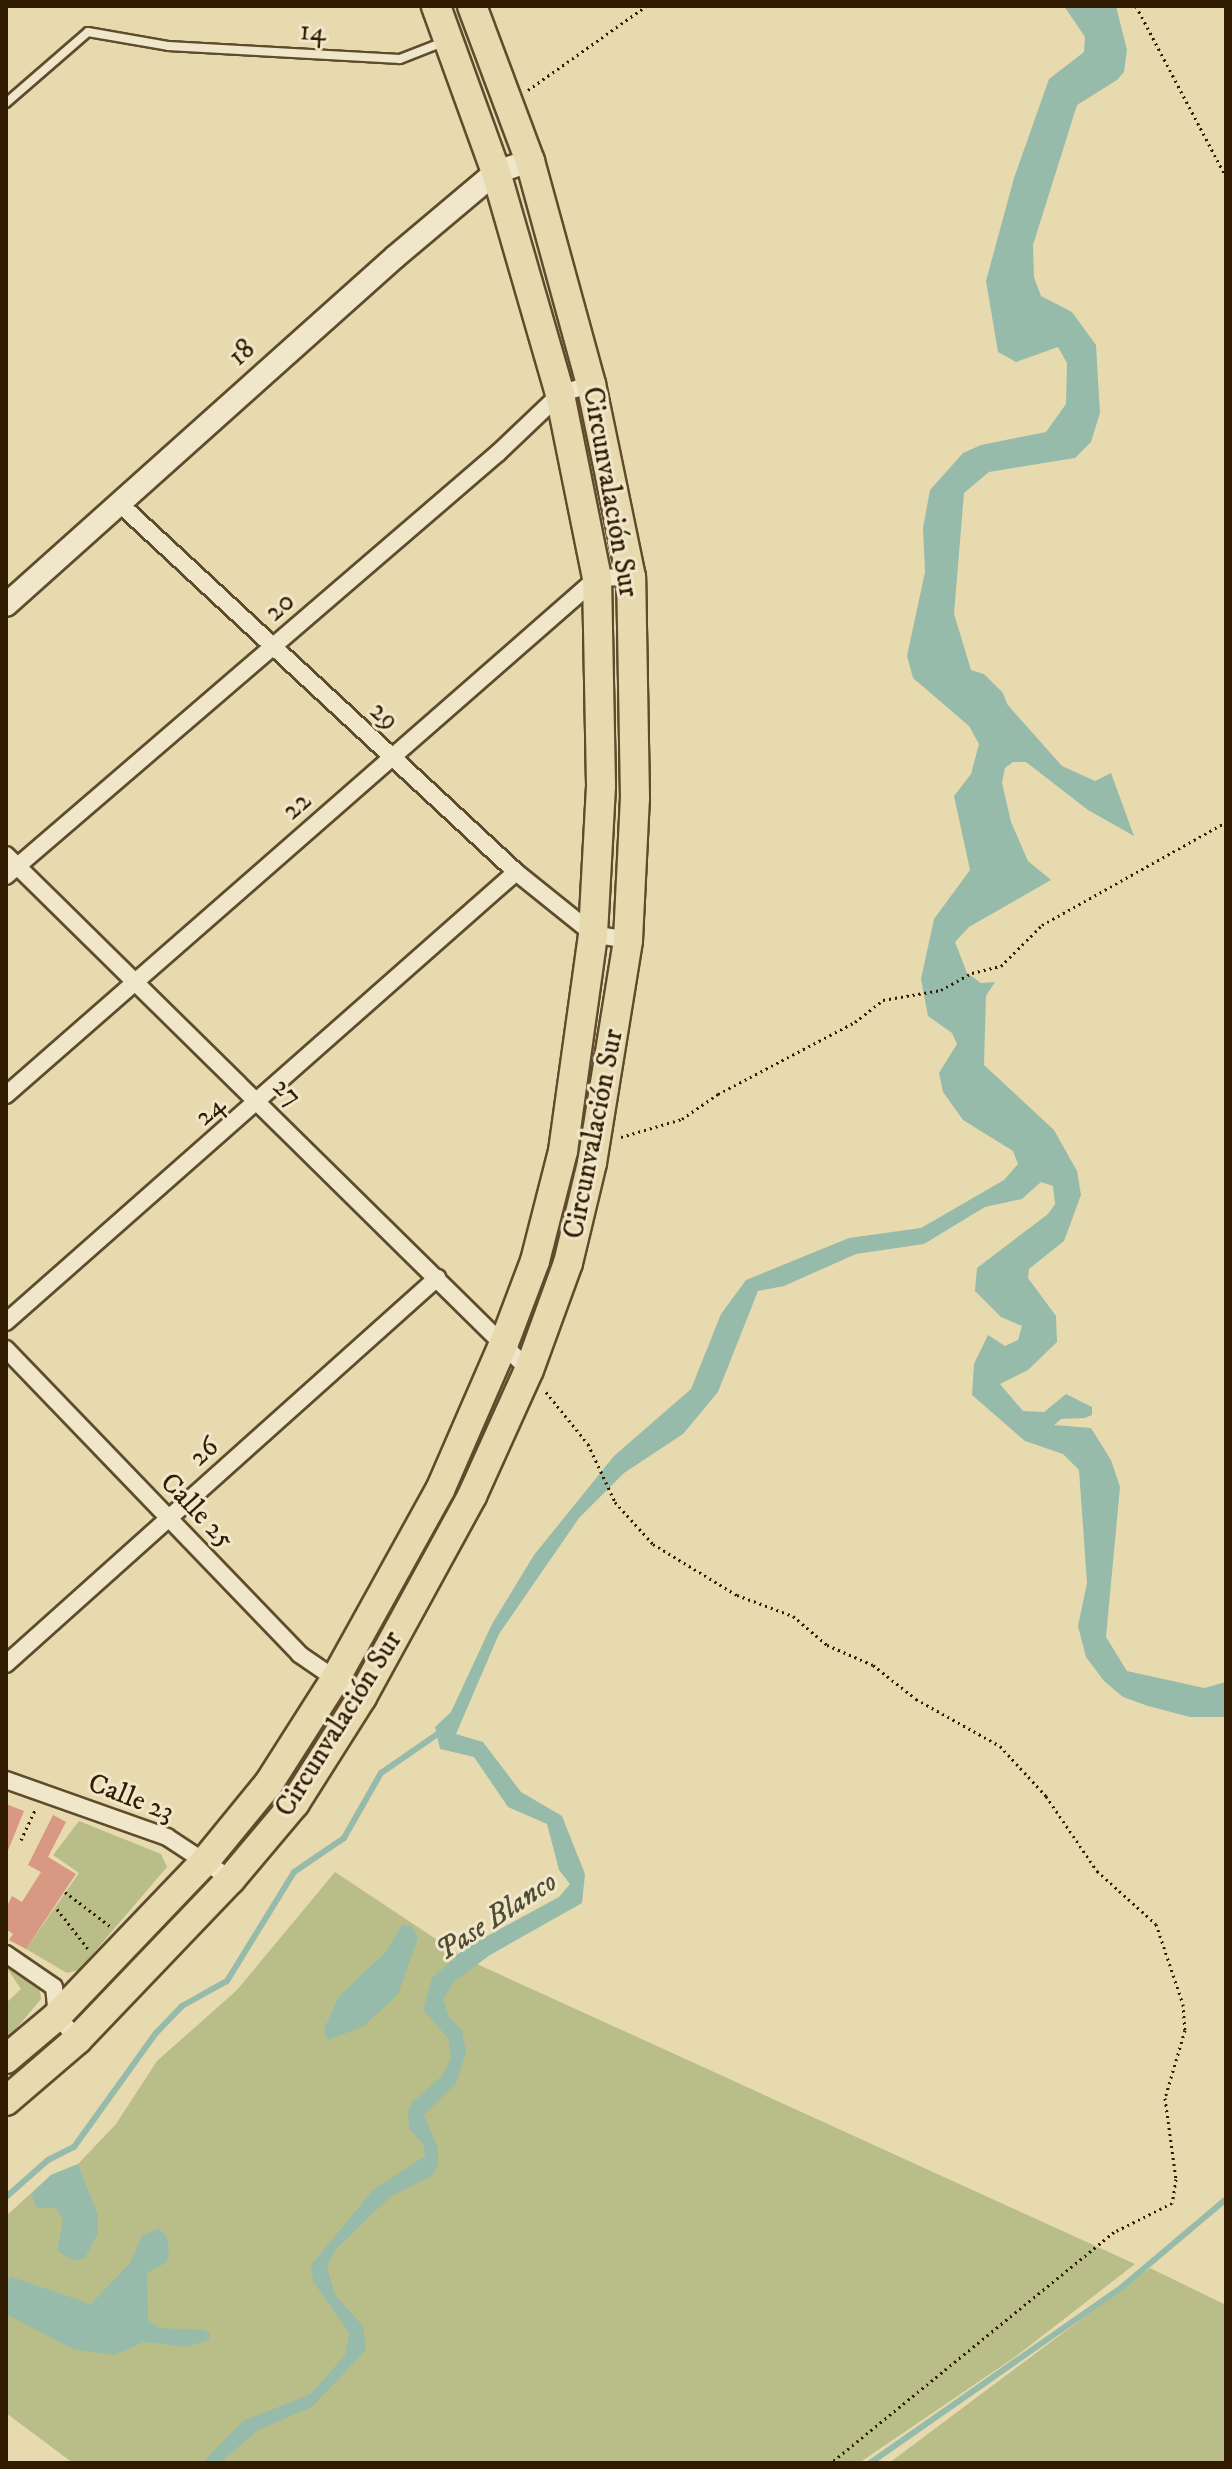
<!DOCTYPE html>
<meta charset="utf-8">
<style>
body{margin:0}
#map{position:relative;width:1232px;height:2469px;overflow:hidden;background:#e8daaf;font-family:"IM FELL DW Pica",serif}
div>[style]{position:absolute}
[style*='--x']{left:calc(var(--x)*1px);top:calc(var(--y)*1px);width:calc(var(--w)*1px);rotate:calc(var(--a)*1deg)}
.green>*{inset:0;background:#b9be88}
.water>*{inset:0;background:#97bbaa}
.stream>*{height:6px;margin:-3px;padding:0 3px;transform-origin:3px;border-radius:3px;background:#97bbaa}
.building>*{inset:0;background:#d99884}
.path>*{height:3px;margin-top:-1.5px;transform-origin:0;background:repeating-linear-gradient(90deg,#311c01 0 2px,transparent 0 6px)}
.roads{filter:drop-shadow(2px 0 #5f4c2c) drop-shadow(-2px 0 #5f4c2c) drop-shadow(0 2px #5f4c2c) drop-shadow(0 -2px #5f4c2c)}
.lane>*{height:8px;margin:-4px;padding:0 4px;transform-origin:4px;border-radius:4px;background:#f0e7cb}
.street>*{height:16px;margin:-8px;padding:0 8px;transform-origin:8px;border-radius:8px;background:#f0e7cb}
.secondary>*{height:22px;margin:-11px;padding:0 11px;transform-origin:11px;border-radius:11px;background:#f0e7cb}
.highway>*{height:28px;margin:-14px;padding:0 14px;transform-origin:14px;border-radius:14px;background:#e8daaf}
span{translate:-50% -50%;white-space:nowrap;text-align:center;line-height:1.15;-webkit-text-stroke:6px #f0e7cb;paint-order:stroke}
.street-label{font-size:28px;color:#311c01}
.water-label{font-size:30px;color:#504c34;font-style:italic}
.frame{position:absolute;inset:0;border:8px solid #311c01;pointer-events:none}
</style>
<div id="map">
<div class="green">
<i style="clip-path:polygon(79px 1821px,161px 1854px,167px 1867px,79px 1970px,67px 1973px,26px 1949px,79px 1873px,53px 1855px)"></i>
<i style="clip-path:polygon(335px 1872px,466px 1959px,1135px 2264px,1015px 2357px,859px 2463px,73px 2463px,6px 2413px,6px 2216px,51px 2175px,78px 2164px,116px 2124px,157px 2061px,237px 1990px)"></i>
<i style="clip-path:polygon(6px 1967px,39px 1985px,41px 1999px,6px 2041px,6px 2003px,21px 1989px)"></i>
<i style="clip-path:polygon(1150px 2268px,1226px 2305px,1226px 2463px,889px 2463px)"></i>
</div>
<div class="water">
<i style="clip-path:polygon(1064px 6px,1116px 6px,1127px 50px,1124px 72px,1117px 80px,1077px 105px,1033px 245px,1034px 277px,1041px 296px,1072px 312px,1096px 345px,1100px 413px,1091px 442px,1075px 458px,989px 472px,964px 493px,954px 614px,971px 670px,984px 674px,1003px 693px,1007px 704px,1062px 766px,1095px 781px,1111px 773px,1134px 836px,1088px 810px,1026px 762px,1013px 762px,1005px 768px,1002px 783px,1011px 822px,1028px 861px,1051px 880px,969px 927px,955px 942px,967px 973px,981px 983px,995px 982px,986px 996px,984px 1065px,1054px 1130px,1077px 1171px,1081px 1195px,1064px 1241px,1029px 1269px,1028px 1278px,1056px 1316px,1057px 1342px,1028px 1370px,1000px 1384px,1023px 1411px,1044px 1412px,1066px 1394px,1092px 1407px,1092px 1415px,1085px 1418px,1061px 1419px,1054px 1425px,1091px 1428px,1111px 1460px,1120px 1487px,1106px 1637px,1127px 1671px,1204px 1688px,1226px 1682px,1226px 1717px,1190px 1717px,1148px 1706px,1123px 1697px,1104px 1681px,1086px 1657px,1078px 1626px,1087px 1583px,1079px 1470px,1063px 1454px,1025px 1441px,972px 1395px,974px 1364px,988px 1335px,1005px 1346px,1018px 1340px,1022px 1326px,1001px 1317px,975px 1291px,977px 1268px,1048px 1214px,1055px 1204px,1053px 1186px,1041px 1182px,1022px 1199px,985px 1207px,924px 1244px,856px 1254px,784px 1286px,758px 1291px,718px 1392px,683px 1434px,624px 1473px,579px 1518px,499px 1634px,456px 1734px,483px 1742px,521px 1792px,562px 1816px,585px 1874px,582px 1903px,490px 1955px,455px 1981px,443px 1999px,449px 2017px,462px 2030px,466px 2051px,457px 2082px,424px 2115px,438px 2148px,438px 2166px,432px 2176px,391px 2196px,336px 2249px,327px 2267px,335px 2295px,363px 2326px,366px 2350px,312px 2407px,258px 2430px,220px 2463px,202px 2463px,243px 2421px,311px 2394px,345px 2355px,349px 2333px,313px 2281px,311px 2265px,373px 2190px,425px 2156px,424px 2146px,409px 2128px,408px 2112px,411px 2103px,443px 2075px,451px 2058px,448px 2038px,423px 2010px,432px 1978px,465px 1948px,559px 1897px,570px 1884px,559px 1870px,547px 1824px,508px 1807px,474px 1757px,440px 1749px,435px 1727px,451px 1712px,492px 1624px,534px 1555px,614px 1456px,691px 1389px,721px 1314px,746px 1280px,849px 1238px,921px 1228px,1004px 1180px,1018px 1164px,1013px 1151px,963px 1120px,943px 1092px,939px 1073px,957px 1044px,952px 1033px,928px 1016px,921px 979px,934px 919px,970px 870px,954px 796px,971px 774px,979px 744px,969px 726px,913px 678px,907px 656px,925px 572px,923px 528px,930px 490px,963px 453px,981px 445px,1046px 432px,1066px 404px,1067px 363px,1058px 347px,1016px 362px,998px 352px,986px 281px,1014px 178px,1049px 79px,1084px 52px,1085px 37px)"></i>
<i style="clip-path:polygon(402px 1925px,412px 1926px,418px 1938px,398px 1994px,364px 2026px,328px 2040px,324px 2029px,339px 1996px,386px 1952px)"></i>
<i style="clip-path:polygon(78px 2164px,98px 2215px,98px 2233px,85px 2258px,75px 2261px,57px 2251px,63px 2220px,56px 2208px,37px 2208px,31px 2194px,51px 2175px)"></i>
<i style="clip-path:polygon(158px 2228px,167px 2237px,169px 2251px,167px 2262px,147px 2273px,148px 2320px,160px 2328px,203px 2330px,210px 2333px,209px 2340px,186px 2347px,144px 2342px,114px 2355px,73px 2349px,6px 2314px,9px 2276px,91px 2304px,130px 2263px,142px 2236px)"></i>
</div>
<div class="stream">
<i style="--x:6;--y:2197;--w:56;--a:-41.4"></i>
<i style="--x:48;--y:2160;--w:29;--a:-27"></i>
<i style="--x:74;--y:2147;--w:140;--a:-54.3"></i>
<i style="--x:156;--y:2033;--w:37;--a:-46"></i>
<i style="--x:182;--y:2006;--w:51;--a:-29.1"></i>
<i style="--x:227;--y:1981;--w:128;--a:-58.4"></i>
<i style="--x:294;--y:1872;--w:60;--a:-34.2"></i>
<i style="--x:344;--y:1838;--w:75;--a:-60.4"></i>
<i style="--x:381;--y:1773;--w:74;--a:-34.5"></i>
<i style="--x:870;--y:2463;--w:307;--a:-34.9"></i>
<i style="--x:1122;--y:2287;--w:136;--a:-40.2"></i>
</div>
<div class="building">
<i style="clip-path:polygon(6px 1804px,24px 1811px,7px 1853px,6px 1853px)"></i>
<i style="clip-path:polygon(53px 1815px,66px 1822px,48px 1857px,76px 1874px,26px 1949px,9px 1940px,13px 1934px,6px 1929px,6px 1908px,12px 1896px,22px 1902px,41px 1872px,28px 1865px)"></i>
</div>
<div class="path">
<i style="--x:1136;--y:6;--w:193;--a:62.2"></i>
<i style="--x:528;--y:90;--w:145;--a:-35.4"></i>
<i style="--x:621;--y:1137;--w:64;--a:-16.4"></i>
<i style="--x:682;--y:1119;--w:44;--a:-34.8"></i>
<i style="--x:718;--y:1094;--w:155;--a:-27.7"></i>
<i style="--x:855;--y:1022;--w:36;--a:-38"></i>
<i style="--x:883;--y:1000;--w:59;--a:-9.8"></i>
<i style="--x:941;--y:990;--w:35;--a:-29"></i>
<i style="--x:972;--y:973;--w:30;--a:-14"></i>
<i style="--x:1001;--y:966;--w:58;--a:-45"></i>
<i style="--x:1042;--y:925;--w:211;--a:-29.2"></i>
<i style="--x:546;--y:1392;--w:67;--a:51.1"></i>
<i style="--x:588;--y:1444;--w:64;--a:65"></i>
<i style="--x:615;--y:1502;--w:57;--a:47.9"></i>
<i style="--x:653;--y:1544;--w:98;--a:31.3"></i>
<i style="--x:737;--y:1595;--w:60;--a:20.6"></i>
<i style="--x:793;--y:1616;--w:45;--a:40.5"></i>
<i style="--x:827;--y:1645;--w:50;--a:23.5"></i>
<i style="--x:873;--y:1665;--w:55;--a:38.3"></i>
<i style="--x:916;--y:1699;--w:96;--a:29.2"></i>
<i style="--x:1000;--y:1746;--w:68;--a:47.4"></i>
<i style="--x:1046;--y:1796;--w:91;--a:55.8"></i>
<i style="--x:1097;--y:1871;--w:79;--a:41.9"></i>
<i style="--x:1156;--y:1924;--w:84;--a:71.4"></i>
<i style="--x:1183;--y:2004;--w:26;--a:86"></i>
<i style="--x:1185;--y:2030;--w:71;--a:106.4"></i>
<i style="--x:1165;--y:2098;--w:82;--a:82.3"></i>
<i style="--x:1176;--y:2179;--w:24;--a:99"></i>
<i style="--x:1172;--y:2203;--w:65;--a:153.4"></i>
<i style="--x:1114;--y:2232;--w:365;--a:140.8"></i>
<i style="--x:21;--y:1840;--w:33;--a:-65"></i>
<i style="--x:65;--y:1892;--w:56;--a:37.1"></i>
<i style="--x:57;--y:1909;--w:52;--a:52"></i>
</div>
<div class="roads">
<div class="lane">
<i style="--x:6;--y:103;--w:108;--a:-40.9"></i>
<i style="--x:88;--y:32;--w:81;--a:9.9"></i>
<i style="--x:168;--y:46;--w:232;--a:3.2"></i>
<i style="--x:400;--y:59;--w:49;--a:-21.4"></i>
</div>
<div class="street">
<i style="--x:120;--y:504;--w:541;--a:42.9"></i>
<i style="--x:516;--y:872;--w:99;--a:38.8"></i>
<i style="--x:593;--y:934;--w:36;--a:10"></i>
<i style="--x:6;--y:855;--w:734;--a:44.56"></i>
<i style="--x:6;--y:876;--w:649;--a:-40.69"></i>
<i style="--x:498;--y:453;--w:86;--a:-43.6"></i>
<i style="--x:560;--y:394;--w:33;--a:-18"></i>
<i style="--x:6;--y:1095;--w:785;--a:-41.18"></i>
<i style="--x:597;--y:578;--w:34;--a:-2"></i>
<i style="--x:6;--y:1322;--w:680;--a:-41.42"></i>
<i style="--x:6;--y:1349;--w:423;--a:46.1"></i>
<i style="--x:299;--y:1654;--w:76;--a:34.3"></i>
<i style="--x:6;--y:1664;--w:579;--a:-41.85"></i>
<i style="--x:6;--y:1780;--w:171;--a:19.5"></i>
<i style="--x:167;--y:1837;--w:77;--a:33.3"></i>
<i style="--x:6;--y:1954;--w:58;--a:34.5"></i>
<i style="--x:54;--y:1987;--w:29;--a:84"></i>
<i style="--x:57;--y:2016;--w:31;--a:48"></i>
</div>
<div class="secondary">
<i style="--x:6;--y:605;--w:522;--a:-41.82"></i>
<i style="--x:395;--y:257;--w:132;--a:-40.1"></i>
<i style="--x:496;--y:172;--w:36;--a:-18"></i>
</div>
<div class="highway">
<i style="--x:6;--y:2059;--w:67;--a:-40.1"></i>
<i style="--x:57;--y:2016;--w:216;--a:-46.3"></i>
<i style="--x:206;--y:1860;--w:99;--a:-50.7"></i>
<i style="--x:269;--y:1783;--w:121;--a:-57.5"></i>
<i style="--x:334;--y:1681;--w:218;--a:-61"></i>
<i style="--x:440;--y:1490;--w:160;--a:-66.5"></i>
<i style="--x:504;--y:1343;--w:88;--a:-69.3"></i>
<i style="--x:535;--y:1261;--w:114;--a:-75.7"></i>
<i style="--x:563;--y:1151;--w:219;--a:-82.1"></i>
<i style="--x:593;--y:934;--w:149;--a:-86.9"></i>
<i style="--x:601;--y:785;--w:207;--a:-91.1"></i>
<i style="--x:597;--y:578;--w:188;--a:-101.4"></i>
<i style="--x:560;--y:394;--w:231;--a:-106.1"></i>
<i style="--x:496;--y:172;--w:177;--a:-109.9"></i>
<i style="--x:6;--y:2101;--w:95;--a:-40.7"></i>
<i style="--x:78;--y:2039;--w:221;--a:-46.3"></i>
<i style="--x:231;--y:1879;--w:99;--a:-49.9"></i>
<i style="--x:295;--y:1803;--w:125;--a:-57.7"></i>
<i style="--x:362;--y:1697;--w:229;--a:-61.3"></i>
<i style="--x:472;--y:1496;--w:138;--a:-65.7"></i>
<i style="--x:529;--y:1370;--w:114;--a:-70"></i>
<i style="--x:568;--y:1263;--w:103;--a:-76.5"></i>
<i style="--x:592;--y:1163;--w:226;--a:-80.8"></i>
<i style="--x:628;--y:940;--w:142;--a:-87.2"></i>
<i style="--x:635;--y:798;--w:221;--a:-91"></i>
<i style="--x:631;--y:577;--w:197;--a:-101.7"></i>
<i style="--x:591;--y:384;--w:231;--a:-105.3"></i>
<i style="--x:530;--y:161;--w:165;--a:-110.5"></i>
</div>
</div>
<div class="street-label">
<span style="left:313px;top:32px;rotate:3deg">14</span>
<span style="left:242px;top:353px;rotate:-42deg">18</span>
<span style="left:610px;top:492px;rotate:80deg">Circunvalación Sur</span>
<span style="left:280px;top:607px;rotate:-41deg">20</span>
<span style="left:384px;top:716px;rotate:42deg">29</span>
<span style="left:297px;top:806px;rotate:-41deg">22</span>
<span style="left:287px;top:1092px;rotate:45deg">27</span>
<span style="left:210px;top:1111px;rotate:-41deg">24</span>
<span style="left:594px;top:1134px;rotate:-79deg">Circunvalación Sur</span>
<span style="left:204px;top:1452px;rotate:-42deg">26</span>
<span style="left:197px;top:1511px;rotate:46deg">Calle 25</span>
<span style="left:339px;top:1724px;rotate:-58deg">Circunvalación Sur</span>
<span style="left:131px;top:1798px;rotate:21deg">Calle 23</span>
</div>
<div class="water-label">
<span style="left:497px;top:1917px;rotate:-33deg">Pase Blanco</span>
</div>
<div class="frame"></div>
</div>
